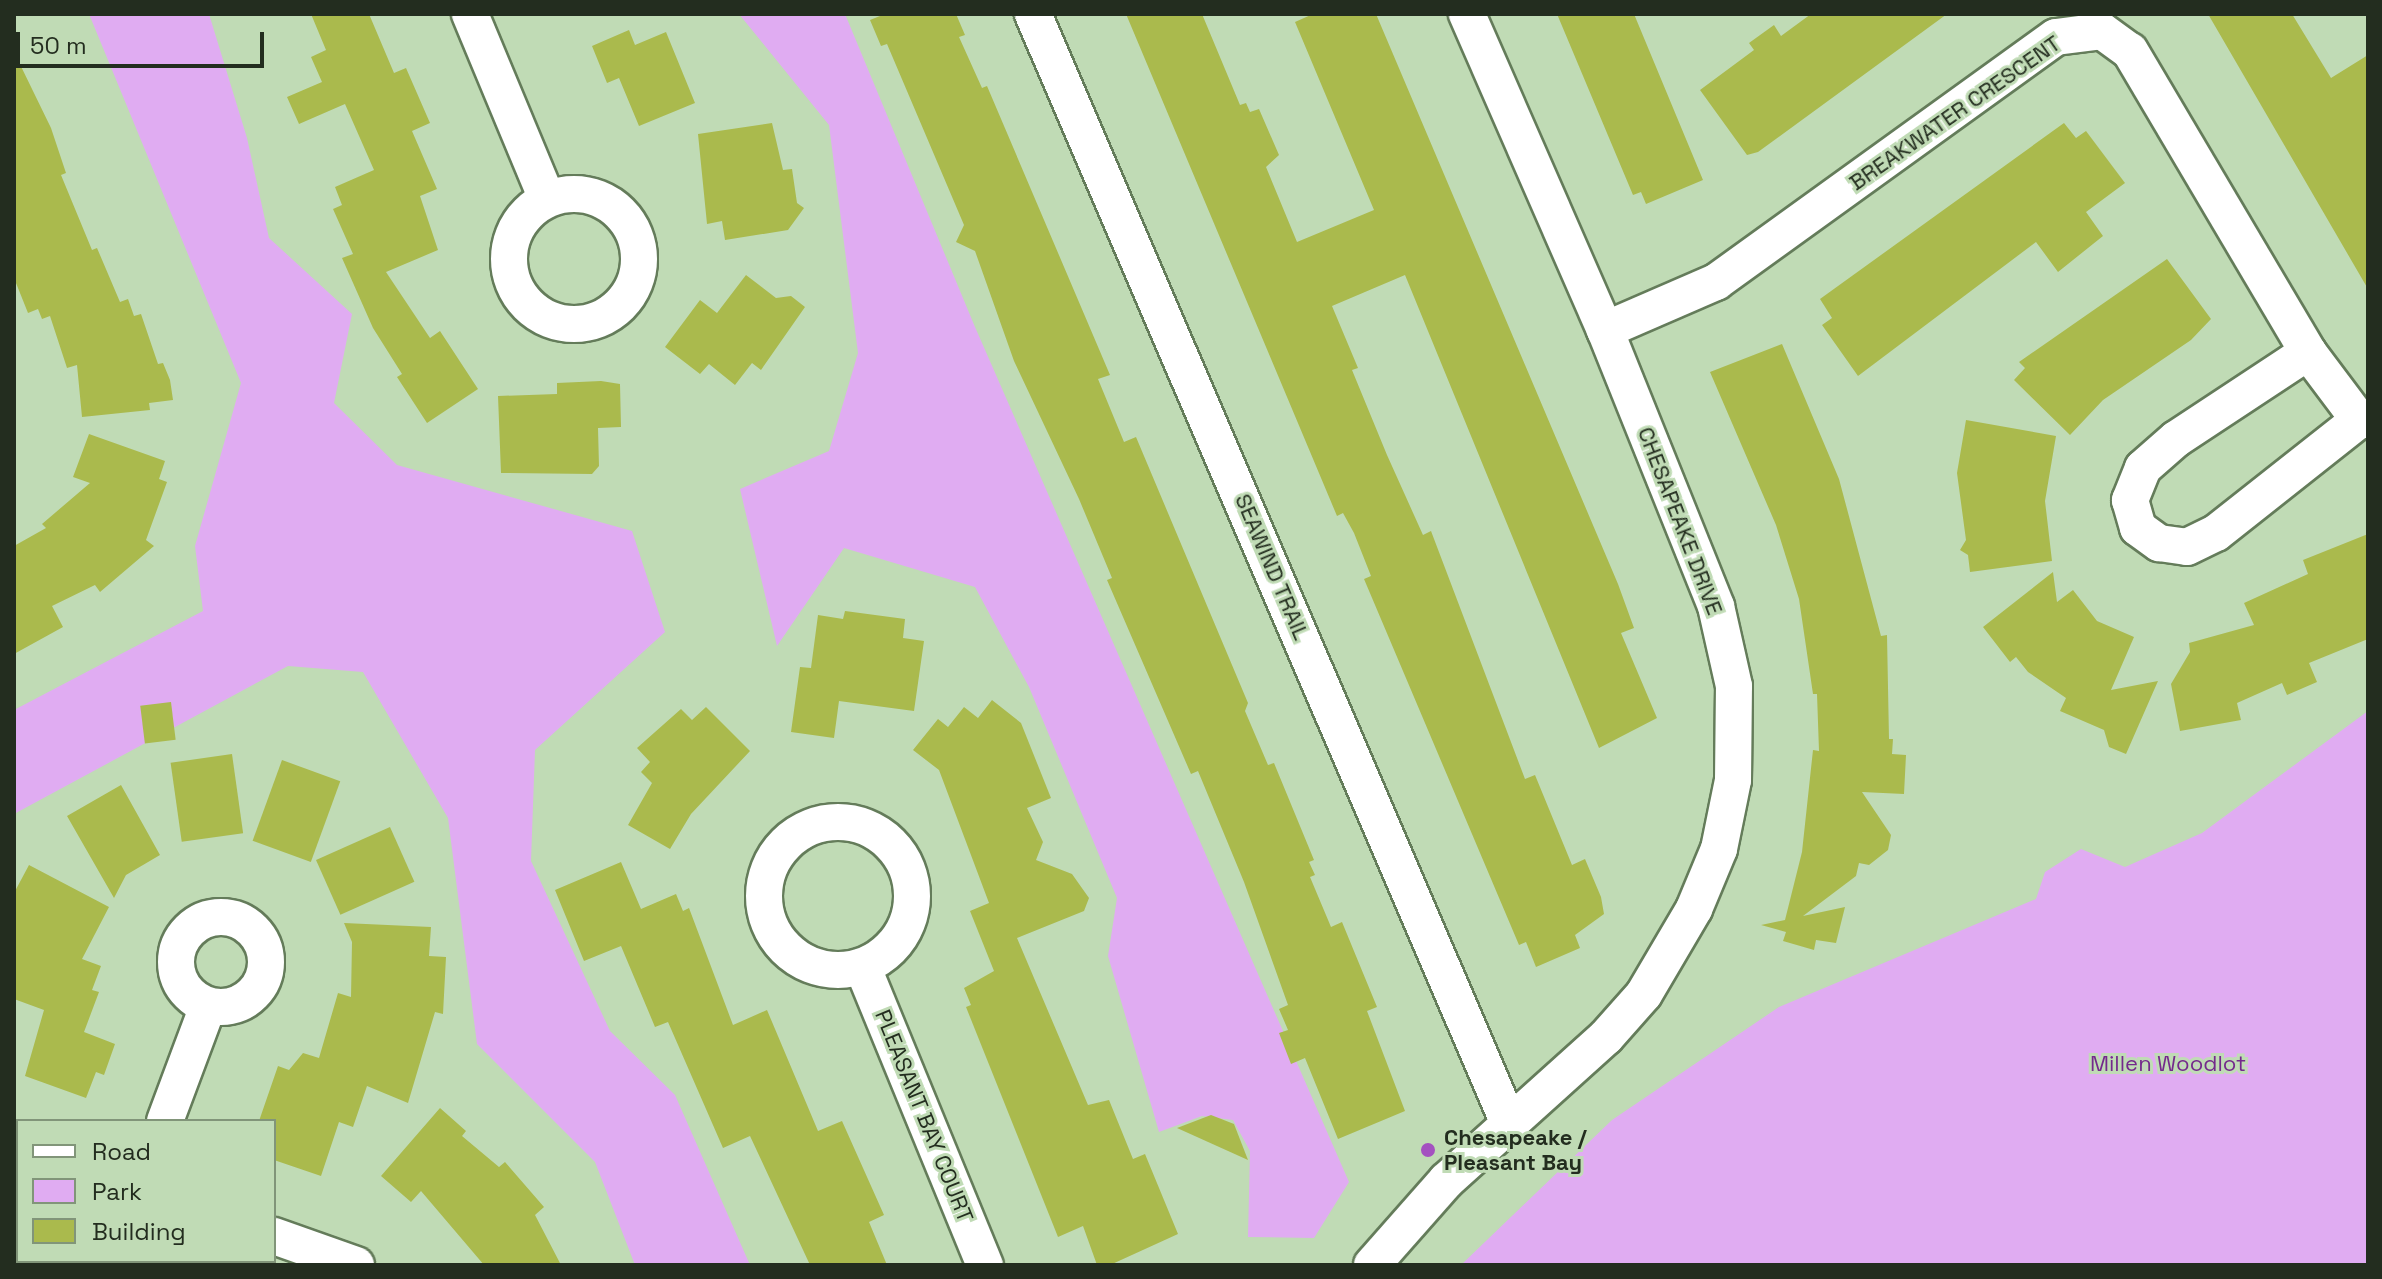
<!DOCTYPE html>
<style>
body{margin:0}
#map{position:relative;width:2382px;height:1279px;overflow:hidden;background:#c0dbb5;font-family:"Space Grotesk",sans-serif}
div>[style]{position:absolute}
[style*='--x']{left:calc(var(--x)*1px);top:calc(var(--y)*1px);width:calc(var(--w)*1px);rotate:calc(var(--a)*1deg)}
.green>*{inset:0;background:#e0acf2}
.building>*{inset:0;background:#aaba4d;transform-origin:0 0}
.roads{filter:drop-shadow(2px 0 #647c5a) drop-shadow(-2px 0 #647c5a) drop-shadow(0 2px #647c5a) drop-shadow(0 -2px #647c5a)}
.street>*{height:36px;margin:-18px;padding:0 18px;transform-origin:18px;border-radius:18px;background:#fff}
.street>.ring{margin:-18px;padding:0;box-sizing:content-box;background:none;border:36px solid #fff;border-radius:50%}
.dots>*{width:22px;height:22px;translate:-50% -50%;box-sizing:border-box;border:4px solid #c0dbb5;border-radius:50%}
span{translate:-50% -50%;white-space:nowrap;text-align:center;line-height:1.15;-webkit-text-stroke:6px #c0dbb5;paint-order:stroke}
.street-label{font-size:22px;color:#232d1f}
.park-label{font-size:22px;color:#74298c}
.poi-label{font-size:22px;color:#232d1f;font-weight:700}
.left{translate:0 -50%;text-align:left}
.frame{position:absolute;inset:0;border:16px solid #232d1f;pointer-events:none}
.legend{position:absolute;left:16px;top:1119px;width:260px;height:144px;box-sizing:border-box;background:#c0dbb5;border:2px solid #819579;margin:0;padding:10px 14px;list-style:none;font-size:24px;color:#232d1f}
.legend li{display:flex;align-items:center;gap:16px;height:40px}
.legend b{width:40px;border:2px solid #819579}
.scale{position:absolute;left:16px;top:32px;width:248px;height:36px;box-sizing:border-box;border:4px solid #232d1f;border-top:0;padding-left:10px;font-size:24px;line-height:28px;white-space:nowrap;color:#232d1f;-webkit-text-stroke:6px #c0dbb5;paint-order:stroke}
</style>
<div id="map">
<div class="green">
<i style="clip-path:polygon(89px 14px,209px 14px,247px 138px,269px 238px,352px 314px,334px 403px,397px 465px,632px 531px,665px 632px,535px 750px,531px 861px,610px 1031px,675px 1095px,750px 1265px,635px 1265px,595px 1162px,477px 1044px,448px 818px,363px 672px,288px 666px,14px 814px,14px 710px,203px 611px,195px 546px,241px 383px)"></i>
<i style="clip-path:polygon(739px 14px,845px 14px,975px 327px,1349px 1182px,1314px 1238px,1248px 1237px,1250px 1151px,1233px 1120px,1202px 1116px,1159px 1132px,1108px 956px,1117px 898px,1029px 687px,975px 587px,844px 548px,777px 646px,740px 489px,829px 451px,858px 353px,829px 125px)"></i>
<i style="clip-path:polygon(2368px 711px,2368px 1265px,1461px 1265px,1612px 1120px,1779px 1007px,2036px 899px,2045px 872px,2081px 849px,2125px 867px,2202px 833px)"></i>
</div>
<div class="building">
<i style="clip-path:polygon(311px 14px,369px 14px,394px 73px,406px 68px,430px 123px,412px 131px,437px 189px,420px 196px,438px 250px,386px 272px,430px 338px,440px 331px,478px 389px,427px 423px,397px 377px,402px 374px,373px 328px,342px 258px,353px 254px,333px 209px,342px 205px,335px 187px,374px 170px,345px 104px,299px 124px,287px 97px,322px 82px,311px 57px,326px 50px)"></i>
<i style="clip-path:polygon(885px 14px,956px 14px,965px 35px,959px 37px,982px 88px,987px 86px,1110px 375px,1098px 379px,1124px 442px,1136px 437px,1248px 703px,1245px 711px,1268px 765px,1274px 763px,1314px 860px,1309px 862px,1315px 875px,1310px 877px,1331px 927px,1342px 922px,1377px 1007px,1367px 1011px,1405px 1111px,1338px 1139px,1305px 1058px,1291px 1064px,1279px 1033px,1288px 1030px,1279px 1009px,1288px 1005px,1244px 882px,1198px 771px,1191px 774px,1107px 580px,1112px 578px,1079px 499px,1014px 361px,975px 251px,956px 242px,964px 225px,887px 44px,881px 46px,870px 20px)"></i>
<i style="clip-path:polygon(1126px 14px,1202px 14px,1240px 105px,1246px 103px,1250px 112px,1259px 109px,1279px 155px,1266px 167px,1297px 242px,1374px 210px,1295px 22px,1313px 14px,1376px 14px,1618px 584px,1634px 628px,1621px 633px,1657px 718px,1599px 748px,1405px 275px,1332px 306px,1358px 368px,1352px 370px,1387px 455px,1423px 535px,1431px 531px,1525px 779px,1535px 775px,1572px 865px,1585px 859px,1601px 897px,1604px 914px,1575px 935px,1580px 948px,1536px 967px,1526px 942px,1519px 945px,1364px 579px,1371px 576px,1354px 533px,1343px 513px,1337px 516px)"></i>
<i style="clip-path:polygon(1557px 14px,1634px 14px,1703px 180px,1646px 204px,1641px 192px,1633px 195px)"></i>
<i style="clip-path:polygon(1811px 14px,1947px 14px,1758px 152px,1747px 155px,1700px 90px,1754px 50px,1749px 43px,1774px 25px,1781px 36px)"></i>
<i style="clip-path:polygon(2208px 14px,2292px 14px,2331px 78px,2368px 55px,2368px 289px)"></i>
<i style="clip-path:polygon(629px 30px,635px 45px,666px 32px,695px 103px,639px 126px,619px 78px,607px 83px,592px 46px)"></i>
<i style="clip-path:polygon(14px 52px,51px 128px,66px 173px,61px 175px,92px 250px,97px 248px,120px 302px,128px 299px,134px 316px,141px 314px,158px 364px,163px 363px,170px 380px,173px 400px,149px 403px,150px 410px,82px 417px,77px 365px,67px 368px,50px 316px,42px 319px,38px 309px,28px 313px,14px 278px)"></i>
<i style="clip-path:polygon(772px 123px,783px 170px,792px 169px,797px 203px,804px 208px,788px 230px,725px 240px,722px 221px,707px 224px,698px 134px)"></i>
<i style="clip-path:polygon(2064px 123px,2076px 138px,2086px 131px,2125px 183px,2086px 212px,2103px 236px,2058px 272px,2036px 242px,1858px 376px,1822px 325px,1832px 318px,1820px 299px)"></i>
<i style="clip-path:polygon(2167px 259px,2211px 319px,2191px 340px,2103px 400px,2070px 435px,2014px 380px,2025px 368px,2019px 362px)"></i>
<i style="clip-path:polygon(746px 275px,776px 298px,791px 296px,805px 307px,761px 370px,752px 363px,735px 385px,709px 364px,700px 374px,665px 347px,700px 300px,717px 313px)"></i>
<i style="clip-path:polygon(1782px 344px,1839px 479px,1881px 636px,1887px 635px,1889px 739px,1893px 739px,1892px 754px,1906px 755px,1904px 794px,1862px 792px,1891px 835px,1888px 850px,1869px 865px,1859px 863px,1856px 876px,1803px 916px,1845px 907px,1836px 943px,1816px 940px,1814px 950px,1783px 941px,1786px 932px,1761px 925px,1785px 920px,1802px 852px,1813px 750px,1819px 751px,1817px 694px,1813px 694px,1799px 599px,1776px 525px,1710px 372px)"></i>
<i style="clip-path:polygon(601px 381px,620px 384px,621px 427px,598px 428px,599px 466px,592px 474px,501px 473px,498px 396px,557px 394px,557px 383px)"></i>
<i style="clip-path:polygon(1966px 420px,2056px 436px,2045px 501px,2052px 561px,1970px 572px,1968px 555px,1960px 550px,1966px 540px,1957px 473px)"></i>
<i style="clip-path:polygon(89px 434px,165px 461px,159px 479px,167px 482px,146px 540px,154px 546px,100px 592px,95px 585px,52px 606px,63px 627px,14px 654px,14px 546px,46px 528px,42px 524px,90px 483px,73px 477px)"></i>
<i style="clip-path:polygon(2368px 534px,2368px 639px,2309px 663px,2317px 682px,2287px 695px,2282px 683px,2237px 703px,2241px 720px,2180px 731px,2171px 684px,2190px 652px,2189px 643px,2254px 625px,2244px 603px,2308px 574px,2303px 560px)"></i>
<i style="clip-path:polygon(2053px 572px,2057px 602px,2073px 590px,2097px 621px,2134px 637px,2111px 690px,2158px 681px,2126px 754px,2109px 747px,2104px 730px,2060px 711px,2066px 698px,2028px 672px,2016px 657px,2010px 662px,1983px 627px)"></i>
<i style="clip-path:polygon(845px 611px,905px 619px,903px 638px,924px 641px,914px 711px,839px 701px,834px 738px,791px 732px,800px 667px,811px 668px,818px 615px,843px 619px)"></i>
<i style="clip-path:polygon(992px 700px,1021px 723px,1051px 798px,1027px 808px,1043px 842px,1036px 860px,1072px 874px,1089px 898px,1084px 911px,1017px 938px,1088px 1105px,1109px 1100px,1133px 1159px,1145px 1154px,1178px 1234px,1110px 1265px,1097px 1265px,1083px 1226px,1058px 1237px,966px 1007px,971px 1005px,964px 988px,994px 971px,970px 911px,989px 903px,939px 770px,913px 750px,938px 719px,948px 727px,964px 707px,978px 718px)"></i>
<i style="left:171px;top:702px;width:38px;height:31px;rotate:83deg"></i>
<i style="clip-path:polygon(706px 707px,750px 751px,691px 814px,670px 849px,628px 825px,652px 783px,641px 772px,650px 762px,637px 748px,681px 709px,692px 720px)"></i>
<i style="left:232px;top:754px;width:80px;height:62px;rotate:82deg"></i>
<i style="left:282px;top:760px;width:62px;height:86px;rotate:20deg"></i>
<i style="clip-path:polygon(121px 785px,160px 855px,126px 875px,114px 898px,67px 816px)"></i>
<i style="left:390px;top:827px;width:60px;height:81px;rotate:66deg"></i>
<i style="clip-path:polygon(621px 862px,641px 909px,676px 894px,683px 911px,689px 908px,733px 1025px,767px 1010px,818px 1131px,842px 1121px,884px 1215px,869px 1222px,887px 1265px,810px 1265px,750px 1136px,723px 1148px,668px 1022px,655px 1027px,621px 946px,584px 961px,555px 890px)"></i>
<i style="clip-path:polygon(29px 865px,109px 907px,82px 959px,101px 966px,92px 990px,99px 992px,84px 1032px,115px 1044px,104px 1075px,96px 1072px,86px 1098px,25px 1076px,44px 1010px,14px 999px,14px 893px)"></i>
<i style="clip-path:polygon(344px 923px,431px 927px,429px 956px,446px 957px,443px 1014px,435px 1012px,408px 1103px,367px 1086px,353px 1127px,339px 1122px,321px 1176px,274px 1160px,274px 1121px,259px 1121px,278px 1066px,289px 1070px,303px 1053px,319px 1058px,338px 993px,351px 997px,352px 942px)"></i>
<i style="clip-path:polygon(440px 1108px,466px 1131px,462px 1136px,499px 1167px,505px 1162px,544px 1207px,535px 1215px,561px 1265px,484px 1265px,421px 1191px,411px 1202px,381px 1176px)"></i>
<i style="clip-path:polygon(1211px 1115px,1234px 1124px,1248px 1160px,1177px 1128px)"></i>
</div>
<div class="roads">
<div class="street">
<i style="--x:470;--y:14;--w:200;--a:67.4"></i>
<i style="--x:1033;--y:14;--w:1205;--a:66.78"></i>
<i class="ring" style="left:509px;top:194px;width:94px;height:94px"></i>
<i style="--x:1605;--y:330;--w:121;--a:-23.4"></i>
<i style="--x:1716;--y:282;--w:419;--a:-35.8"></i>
<i style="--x:2056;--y:37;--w:46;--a:-7.4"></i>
<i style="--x:2102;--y:31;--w:34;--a:36"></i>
<i style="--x:2130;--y:51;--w:350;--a:59.4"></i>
<i style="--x:2308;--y:352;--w:85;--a:53.1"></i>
<i style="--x:2359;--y:420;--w:9;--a:0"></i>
<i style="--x:2308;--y:352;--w:158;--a:146.6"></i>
<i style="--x:2176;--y:439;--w:44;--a:138.7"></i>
<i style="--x:2143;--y:468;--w:35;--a:112"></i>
<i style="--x:2130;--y:500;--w:29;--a:74"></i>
<i style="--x:2138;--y:528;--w:26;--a:36"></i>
<i style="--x:2159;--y:543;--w:28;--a:8"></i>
<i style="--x:2187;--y:547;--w:32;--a:-26"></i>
<i style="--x:2216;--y:533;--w:182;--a:-38.3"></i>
<i class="ring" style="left:764px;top:822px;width:112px;height:112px"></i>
<i class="ring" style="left:176px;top:917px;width:54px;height:54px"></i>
<i style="--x:863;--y:968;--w:321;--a:67.7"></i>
<i style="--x:165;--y:1121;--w:123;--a:-69.5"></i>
<i style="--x:14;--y:1149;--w:4;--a:14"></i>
<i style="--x:274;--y:1236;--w:87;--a:19.5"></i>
<i style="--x:1372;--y:1265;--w:112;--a:-48.6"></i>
<i style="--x:1446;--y:1181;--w:215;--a:-42"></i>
<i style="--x:1606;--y:1037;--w:57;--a:-48.5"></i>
<i style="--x:1644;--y:994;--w:99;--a:-59.5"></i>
<i style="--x:1694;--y:909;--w:65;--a:-67.4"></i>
<i style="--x:1719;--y:849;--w:70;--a:-78.5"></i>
<i style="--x:1733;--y:780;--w:94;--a:-89.4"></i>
<i style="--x:1734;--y:686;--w:82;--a:-102.7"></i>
<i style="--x:1716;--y:606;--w:297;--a:-111.9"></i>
<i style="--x:1605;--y:330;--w:345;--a:-113.6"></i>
</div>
</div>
<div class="dots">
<i style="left:1428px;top:1150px;background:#a451c0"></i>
</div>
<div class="street-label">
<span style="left:1955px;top:113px;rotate:-35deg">BREAKWATER CRESCENT</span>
<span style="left:1680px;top:521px;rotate:69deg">CHESAPEAKE DRIVE</span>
<span style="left:1272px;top:567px;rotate:67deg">SEAWIND TRAIL</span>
<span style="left:924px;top:1116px;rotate:68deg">PLEASANT BAY COURT</span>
</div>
<div class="park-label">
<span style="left:2168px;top:1064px">Millen Woodlot</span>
</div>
<div class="poi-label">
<span class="left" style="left:1444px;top:1150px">Chesapeake /<br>Pleasant Bay</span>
</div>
<div class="frame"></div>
<ul class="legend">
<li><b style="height:10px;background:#fff"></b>Road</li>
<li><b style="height:22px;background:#e0acf2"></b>Park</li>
<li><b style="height:22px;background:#aaba4d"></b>Building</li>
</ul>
<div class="scale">50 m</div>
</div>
